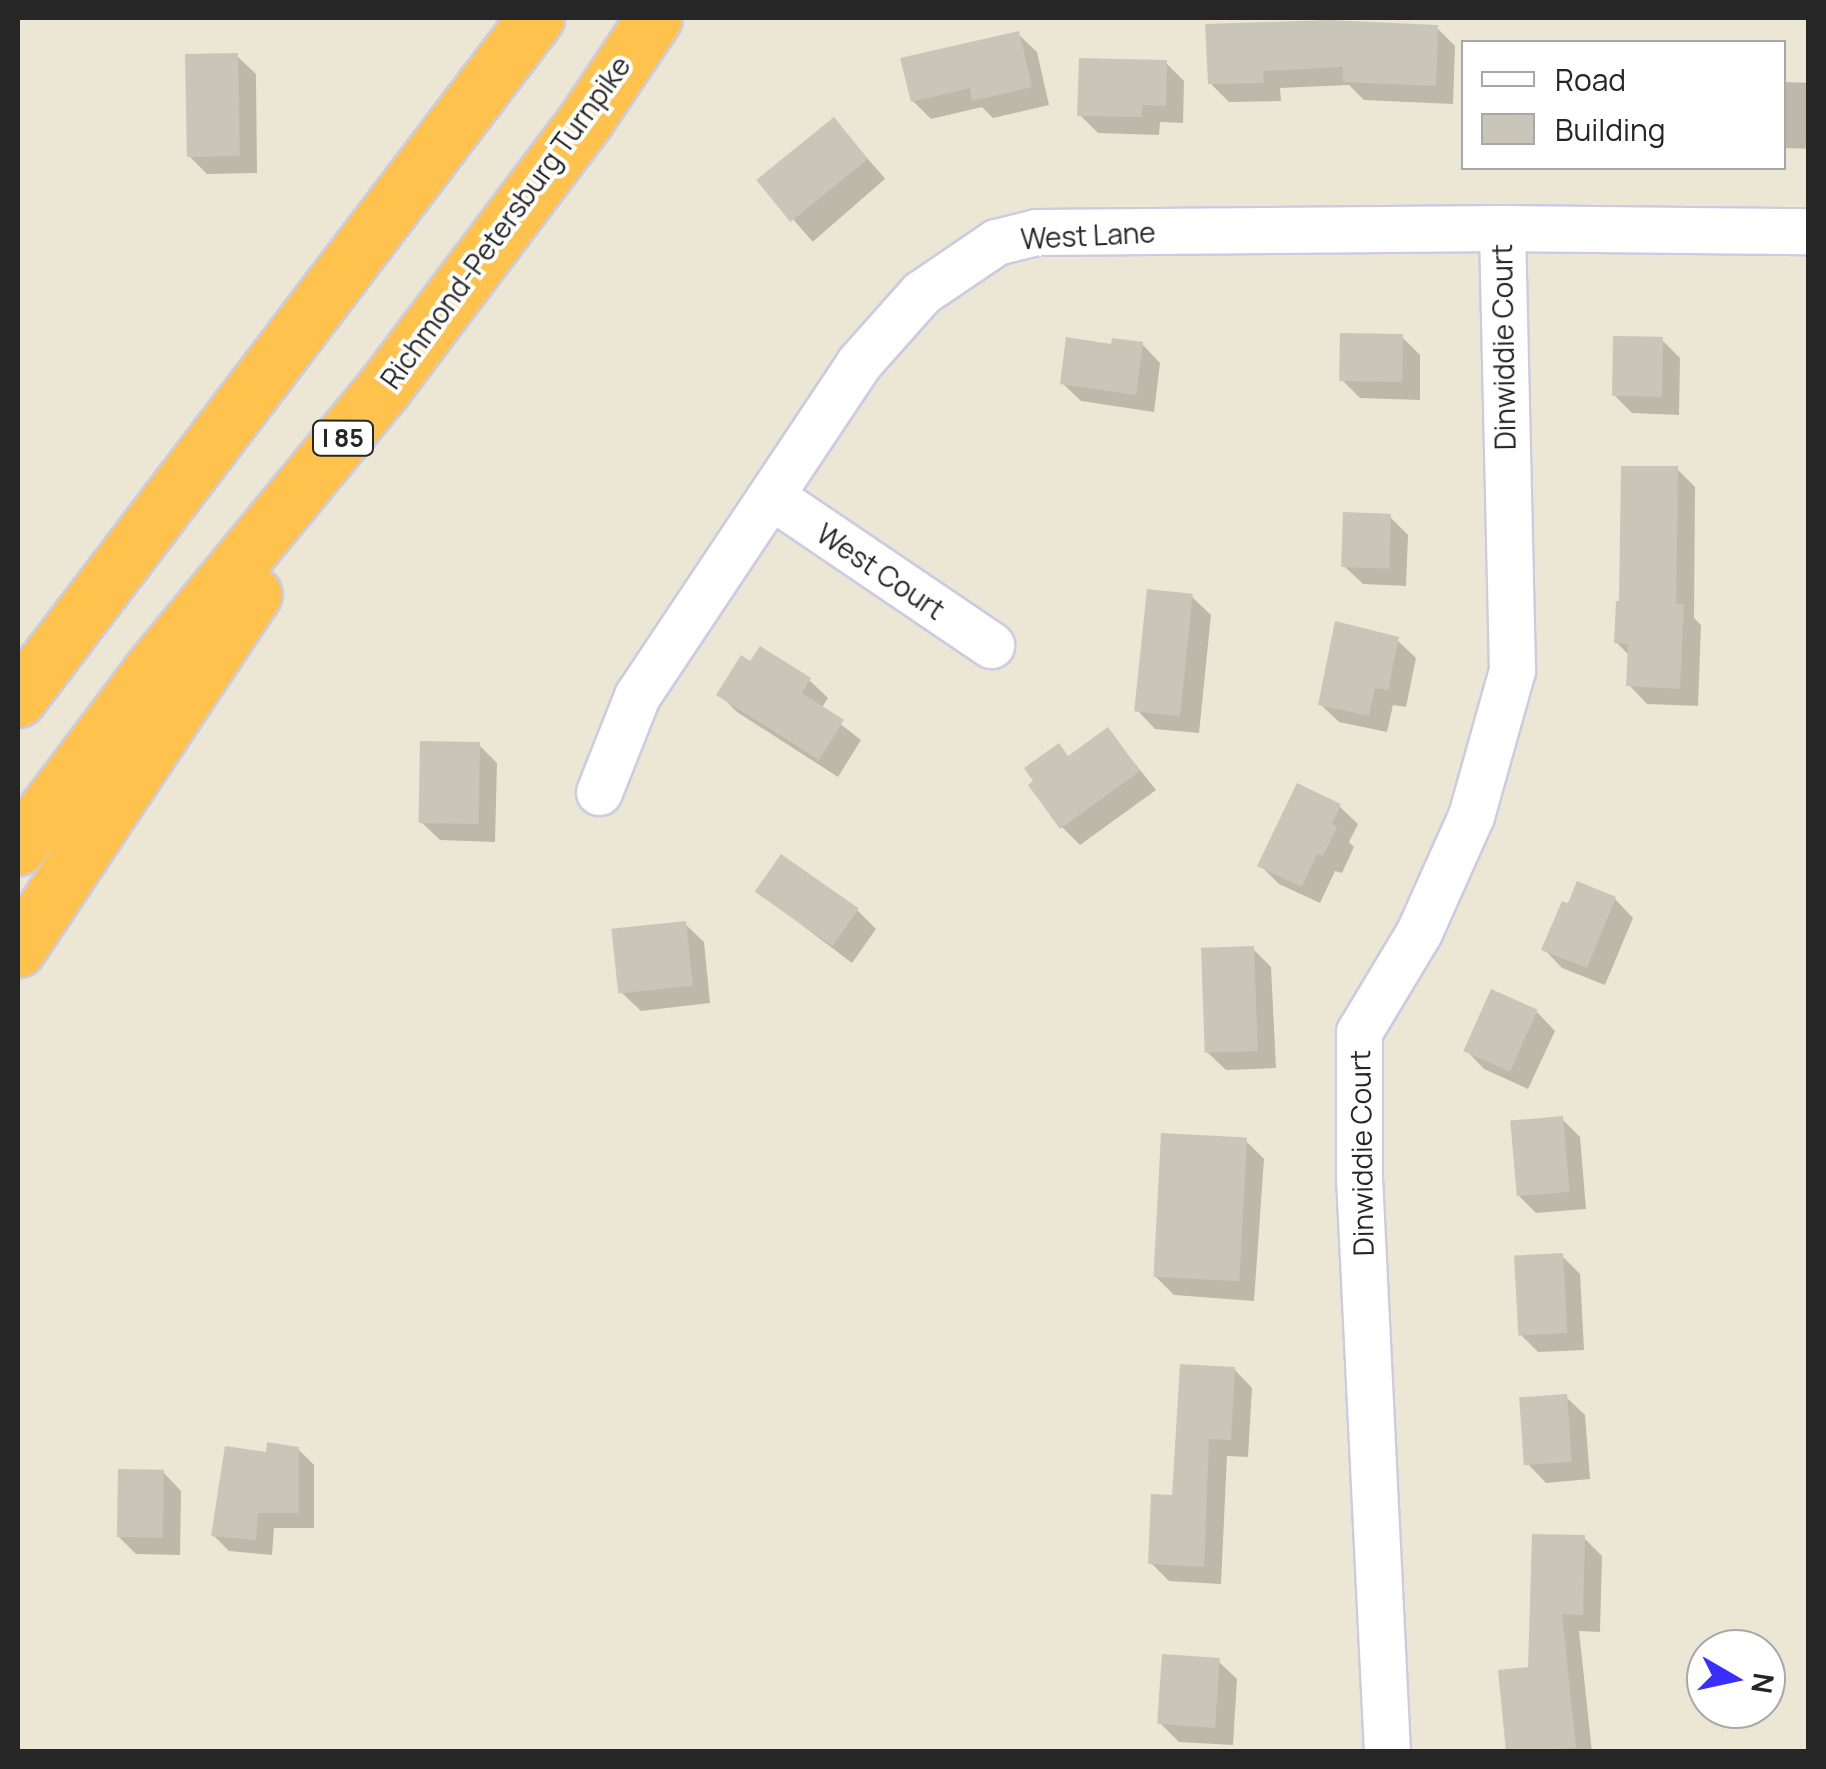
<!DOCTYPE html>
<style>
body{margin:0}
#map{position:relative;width:1826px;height:1769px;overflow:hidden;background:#ece7d5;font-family:Manrope,sans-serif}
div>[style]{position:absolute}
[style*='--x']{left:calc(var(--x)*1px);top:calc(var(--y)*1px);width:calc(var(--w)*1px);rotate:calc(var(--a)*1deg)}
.shadow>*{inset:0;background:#0003;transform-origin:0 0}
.building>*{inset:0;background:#c9c6b9;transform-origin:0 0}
.roads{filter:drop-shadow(2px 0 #cccbe2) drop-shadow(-2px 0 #cccbe2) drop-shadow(0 2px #cccbe2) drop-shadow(0 -2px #cccbe2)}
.street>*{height:45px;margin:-22.5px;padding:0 22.5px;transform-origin:22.5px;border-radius:22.5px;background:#fff}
.highway>*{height:55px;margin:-27.5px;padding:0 27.5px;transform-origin:27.5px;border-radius:27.5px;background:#ffc34d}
span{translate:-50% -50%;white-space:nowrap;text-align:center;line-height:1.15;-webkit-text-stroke:8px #fff;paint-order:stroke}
.shield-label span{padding:2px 8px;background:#fff;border:2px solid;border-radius:8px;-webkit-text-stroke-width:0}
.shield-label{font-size:25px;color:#262626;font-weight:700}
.street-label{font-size:28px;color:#262626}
.frame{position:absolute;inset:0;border:20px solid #262626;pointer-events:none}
.legend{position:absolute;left:1461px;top:40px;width:325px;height:130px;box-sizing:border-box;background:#fff;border:2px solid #a8a8a8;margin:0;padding:12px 18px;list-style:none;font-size:30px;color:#262626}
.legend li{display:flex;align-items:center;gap:20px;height:50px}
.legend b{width:50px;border:2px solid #a8a8a8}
.north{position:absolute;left:1686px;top:1629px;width:100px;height:100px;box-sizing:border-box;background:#fff;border:2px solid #a8a8a8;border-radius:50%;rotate:99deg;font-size:28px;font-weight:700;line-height:40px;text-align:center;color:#262626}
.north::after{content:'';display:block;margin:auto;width:35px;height:45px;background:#382fff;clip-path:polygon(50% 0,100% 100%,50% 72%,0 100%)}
</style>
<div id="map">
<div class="shadow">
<i style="clip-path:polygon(1437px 28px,1455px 46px,1453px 104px,1364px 100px,1349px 85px,1280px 88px,1281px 101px,1229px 102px,1210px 83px)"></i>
<i style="clip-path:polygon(1018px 34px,1037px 52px,1049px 105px,993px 118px,982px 107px,931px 119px,913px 101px)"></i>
<i style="clip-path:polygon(237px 56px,256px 74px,257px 173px,207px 174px,188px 155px)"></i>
<i style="clip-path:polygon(1166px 63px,1184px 81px,1183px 123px,1160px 122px,1159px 135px,1098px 133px,1080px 115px)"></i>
<i style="left:1784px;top:82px;width:24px;height:66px;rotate:2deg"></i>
<i style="left:834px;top:120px;width:78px;height:96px;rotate:49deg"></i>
<i style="clip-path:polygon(1402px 337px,1420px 355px,1420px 400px,1360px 398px,1342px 380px)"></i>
<i style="clip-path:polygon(1662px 340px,1680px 358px,1679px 415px,1632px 413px,1614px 395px)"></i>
<i style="clip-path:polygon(1142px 344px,1160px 363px,1154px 412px,1081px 401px,1062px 383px,1113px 346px)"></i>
<i style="clip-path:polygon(1677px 469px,1695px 487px,1694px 618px,1701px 625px,1698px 706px,1647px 704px,1629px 685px,1630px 656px,1616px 642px)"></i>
<i style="clip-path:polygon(1390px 517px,1408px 535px,1406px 586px,1363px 584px,1344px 566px)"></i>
<i style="clip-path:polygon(1192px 597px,1211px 615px,1199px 733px,1155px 729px,1137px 710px)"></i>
<i style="clip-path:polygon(1397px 640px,1416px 658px,1406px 707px,1393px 705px,1387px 732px,1339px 722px,1320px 704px)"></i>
<i style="clip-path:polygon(751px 664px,809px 680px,828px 698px,821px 709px,861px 740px,838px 777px,737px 712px,719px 694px)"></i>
<i style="clip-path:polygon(1108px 730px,1156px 790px,1080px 845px,1062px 827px,1059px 746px,1070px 758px)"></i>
<i style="clip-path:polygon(479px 745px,497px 763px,495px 842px,440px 840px,421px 822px)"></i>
<i style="clip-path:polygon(1339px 806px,1358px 824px,1349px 842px,1354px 847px,1342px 873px,1335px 871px,1320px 903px,1279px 884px,1260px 865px)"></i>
<i style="clip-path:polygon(758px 892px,858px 911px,876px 929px,852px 963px)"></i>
<i style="clip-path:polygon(1615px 899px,1633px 918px,1605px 985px,1562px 968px,1544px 949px)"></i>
<i style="clip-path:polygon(685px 924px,704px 942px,710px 1003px,641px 1011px,622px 993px,656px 927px)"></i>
<i style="clip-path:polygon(1253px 949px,1271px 967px,1276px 1068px,1226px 1070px,1207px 1052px)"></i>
<i style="clip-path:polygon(1537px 1012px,1555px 1031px,1528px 1089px,1484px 1069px,1466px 1050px)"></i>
<i style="clip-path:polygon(1562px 1119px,1580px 1137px,1586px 1209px,1536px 1213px,1517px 1194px)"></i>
<i style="clip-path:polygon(1246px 1141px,1264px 1159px,1254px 1301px,1174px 1295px,1155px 1276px)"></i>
<i style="clip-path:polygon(1562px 1256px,1580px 1274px,1584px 1350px,1538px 1352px,1520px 1334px)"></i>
<i style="clip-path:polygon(1234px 1369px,1252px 1388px,1248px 1457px,1227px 1456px,1221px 1584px,1169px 1581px,1151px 1563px,1175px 1498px)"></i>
<i style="clip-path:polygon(1566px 1397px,1585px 1415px,1590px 1479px,1546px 1483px,1528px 1464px)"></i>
<i style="clip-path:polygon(298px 1449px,314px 1465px,314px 1528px,274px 1528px,272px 1555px,229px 1551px,213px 1535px,268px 1455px)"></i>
<i style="clip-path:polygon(163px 1472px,181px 1491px,180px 1555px,136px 1554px,118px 1536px)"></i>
<i style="clip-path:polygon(1584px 1538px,1602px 1556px,1600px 1632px,1579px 1631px,1592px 1752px,1509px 1752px,1531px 1669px)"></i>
<i style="clip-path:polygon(1218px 1661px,1237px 1679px,1233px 1745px,1179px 1742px,1160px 1723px)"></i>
</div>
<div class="building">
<i style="clip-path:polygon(1329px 20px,1438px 25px,1436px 86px,1343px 82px,1343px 67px,1263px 71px,1264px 83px,1208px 84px,1205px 24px)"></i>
<i style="clip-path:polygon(1019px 31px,1032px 87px,972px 101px,970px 88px,911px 102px,900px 58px)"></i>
<i style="left:238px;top:53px;width:103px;height:53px;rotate:89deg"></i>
<i style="clip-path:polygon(1079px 58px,1167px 60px,1166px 106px,1142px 105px,1142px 117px,1077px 116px)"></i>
<i style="left:834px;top:117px;width:54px;height:100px;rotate:51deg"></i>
<i style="left:1340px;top:333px;width:63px;height:48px;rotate:1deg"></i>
<i style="left:1613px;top:336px;width:50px;height:60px;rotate:1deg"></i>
<i style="clip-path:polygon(1066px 337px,1111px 344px,1112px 338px,1143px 342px,1136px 395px,1060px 384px)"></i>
<i style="clip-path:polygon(1621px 466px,1678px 466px,1676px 604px,1684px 604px,1680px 689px,1626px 686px,1628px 644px,1614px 643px,1616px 601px,1619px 601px)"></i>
<i style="left:1343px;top:512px;width:48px;height:55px;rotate:2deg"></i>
<i style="left:1147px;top:589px;width:46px;height:123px;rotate:6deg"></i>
<i style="clip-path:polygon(1335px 621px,1399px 637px,1388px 690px,1375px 688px,1369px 716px,1318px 705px)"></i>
<i style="clip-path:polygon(760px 646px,811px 678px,802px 693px,844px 720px,819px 760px,716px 695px,741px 655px,750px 661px)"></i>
<i style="clip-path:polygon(1108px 727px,1140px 771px,1060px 829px,1028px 785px,1033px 781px,1024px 768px,1059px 743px,1068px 756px)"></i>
<i style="left:420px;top:741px;width:60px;height:82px;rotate:1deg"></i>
<i style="clip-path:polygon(1297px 783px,1341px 804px,1332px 824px,1337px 827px,1323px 856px,1317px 854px,1302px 887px,1257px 866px)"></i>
<i style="left:781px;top:854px;width:95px;height:46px;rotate:35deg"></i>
<i style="clip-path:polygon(1577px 881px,1616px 897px,1587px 968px,1541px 950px,1562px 901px,1568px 903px)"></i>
<i style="left:686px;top:921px;width:65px;height:75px;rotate:84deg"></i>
<i style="left:1254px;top:946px;width:105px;height:53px;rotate:88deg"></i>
<i style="left:1491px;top:989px;width:51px;height:68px;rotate:24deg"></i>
<i style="left:1563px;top:1116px;width:76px;height:53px;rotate:85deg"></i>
<i style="left:1161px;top:1133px;width:86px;height:144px;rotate:3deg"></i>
<i style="left:1563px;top:1253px;width:80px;height:49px;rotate:87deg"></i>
<i style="clip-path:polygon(1180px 1364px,1235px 1367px,1231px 1440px,1209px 1439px,1204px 1567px,1148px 1564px,1151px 1494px,1172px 1495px)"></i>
<i style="left:1567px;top:1394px;width:68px;height:48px;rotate:86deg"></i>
<i style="clip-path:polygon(267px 1442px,299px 1447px,299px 1513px,258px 1513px,256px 1540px,211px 1536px,225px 1446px,266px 1452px)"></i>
<i style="left:118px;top:1469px;width:46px;height:68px;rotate:1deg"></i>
<i style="clip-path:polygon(1532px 1534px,1585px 1535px,1583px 1615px,1562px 1614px,1576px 1748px,1506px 1752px,1498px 1670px,1528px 1667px)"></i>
<i style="left:1162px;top:1654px;width:58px;height:70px;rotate:4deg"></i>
</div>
<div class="roads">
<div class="street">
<i style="--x:771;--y:496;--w:266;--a:34.1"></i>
<i style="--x:599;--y:792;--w:103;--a:-68.4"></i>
<i style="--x:637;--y:696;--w:399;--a:-56.3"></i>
<i style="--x:858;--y:364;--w:95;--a:-48.4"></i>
<i style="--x:921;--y:293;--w:91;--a:-34.2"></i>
<i style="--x:996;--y:242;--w:41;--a:-14"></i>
<i style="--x:1036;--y:232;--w:466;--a:-0.5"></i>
<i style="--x:1502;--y:228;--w:306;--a:0.6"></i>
<i style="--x:1387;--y:1752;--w:576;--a:-92.79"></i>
<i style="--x:1359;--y:1177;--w:145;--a:-90"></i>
<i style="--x:1359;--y:1032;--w:117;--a:-59"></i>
<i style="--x:1419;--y:932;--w:127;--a:-65.9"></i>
<i style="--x:1471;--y:816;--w:152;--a:-74.3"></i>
<i style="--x:1512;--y:670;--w:442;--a:-91.3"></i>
</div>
<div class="highway">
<i style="--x:18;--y:699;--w:856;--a:-52.74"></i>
<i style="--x:18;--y:847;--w:223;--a:-53"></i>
<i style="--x:152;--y:669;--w:363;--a:-50.5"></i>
<i style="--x:383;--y:389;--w:336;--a:-53"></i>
<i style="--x:585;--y:121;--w:124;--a:-56.2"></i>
<i style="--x:18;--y:949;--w:426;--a:-56.4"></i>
</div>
</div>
<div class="shield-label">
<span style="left:343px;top:438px">I 85</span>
</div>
<div class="street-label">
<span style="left:505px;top:222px;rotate:-54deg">Richmond-Petersburg Turnpike</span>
<span style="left:1088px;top:235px;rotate:-3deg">West Lane</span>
<span style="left:1503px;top:347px;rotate:-91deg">Dinwiddie Court</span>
<span style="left:881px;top:571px;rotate:34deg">West Court</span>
<span style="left:1361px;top:1153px;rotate:-91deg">Dinwiddie Court</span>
</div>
<div class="frame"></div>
<ul class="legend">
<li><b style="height:12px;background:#fff"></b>Road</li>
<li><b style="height:28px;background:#c9c6b9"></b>Building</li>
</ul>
<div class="north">N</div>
</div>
